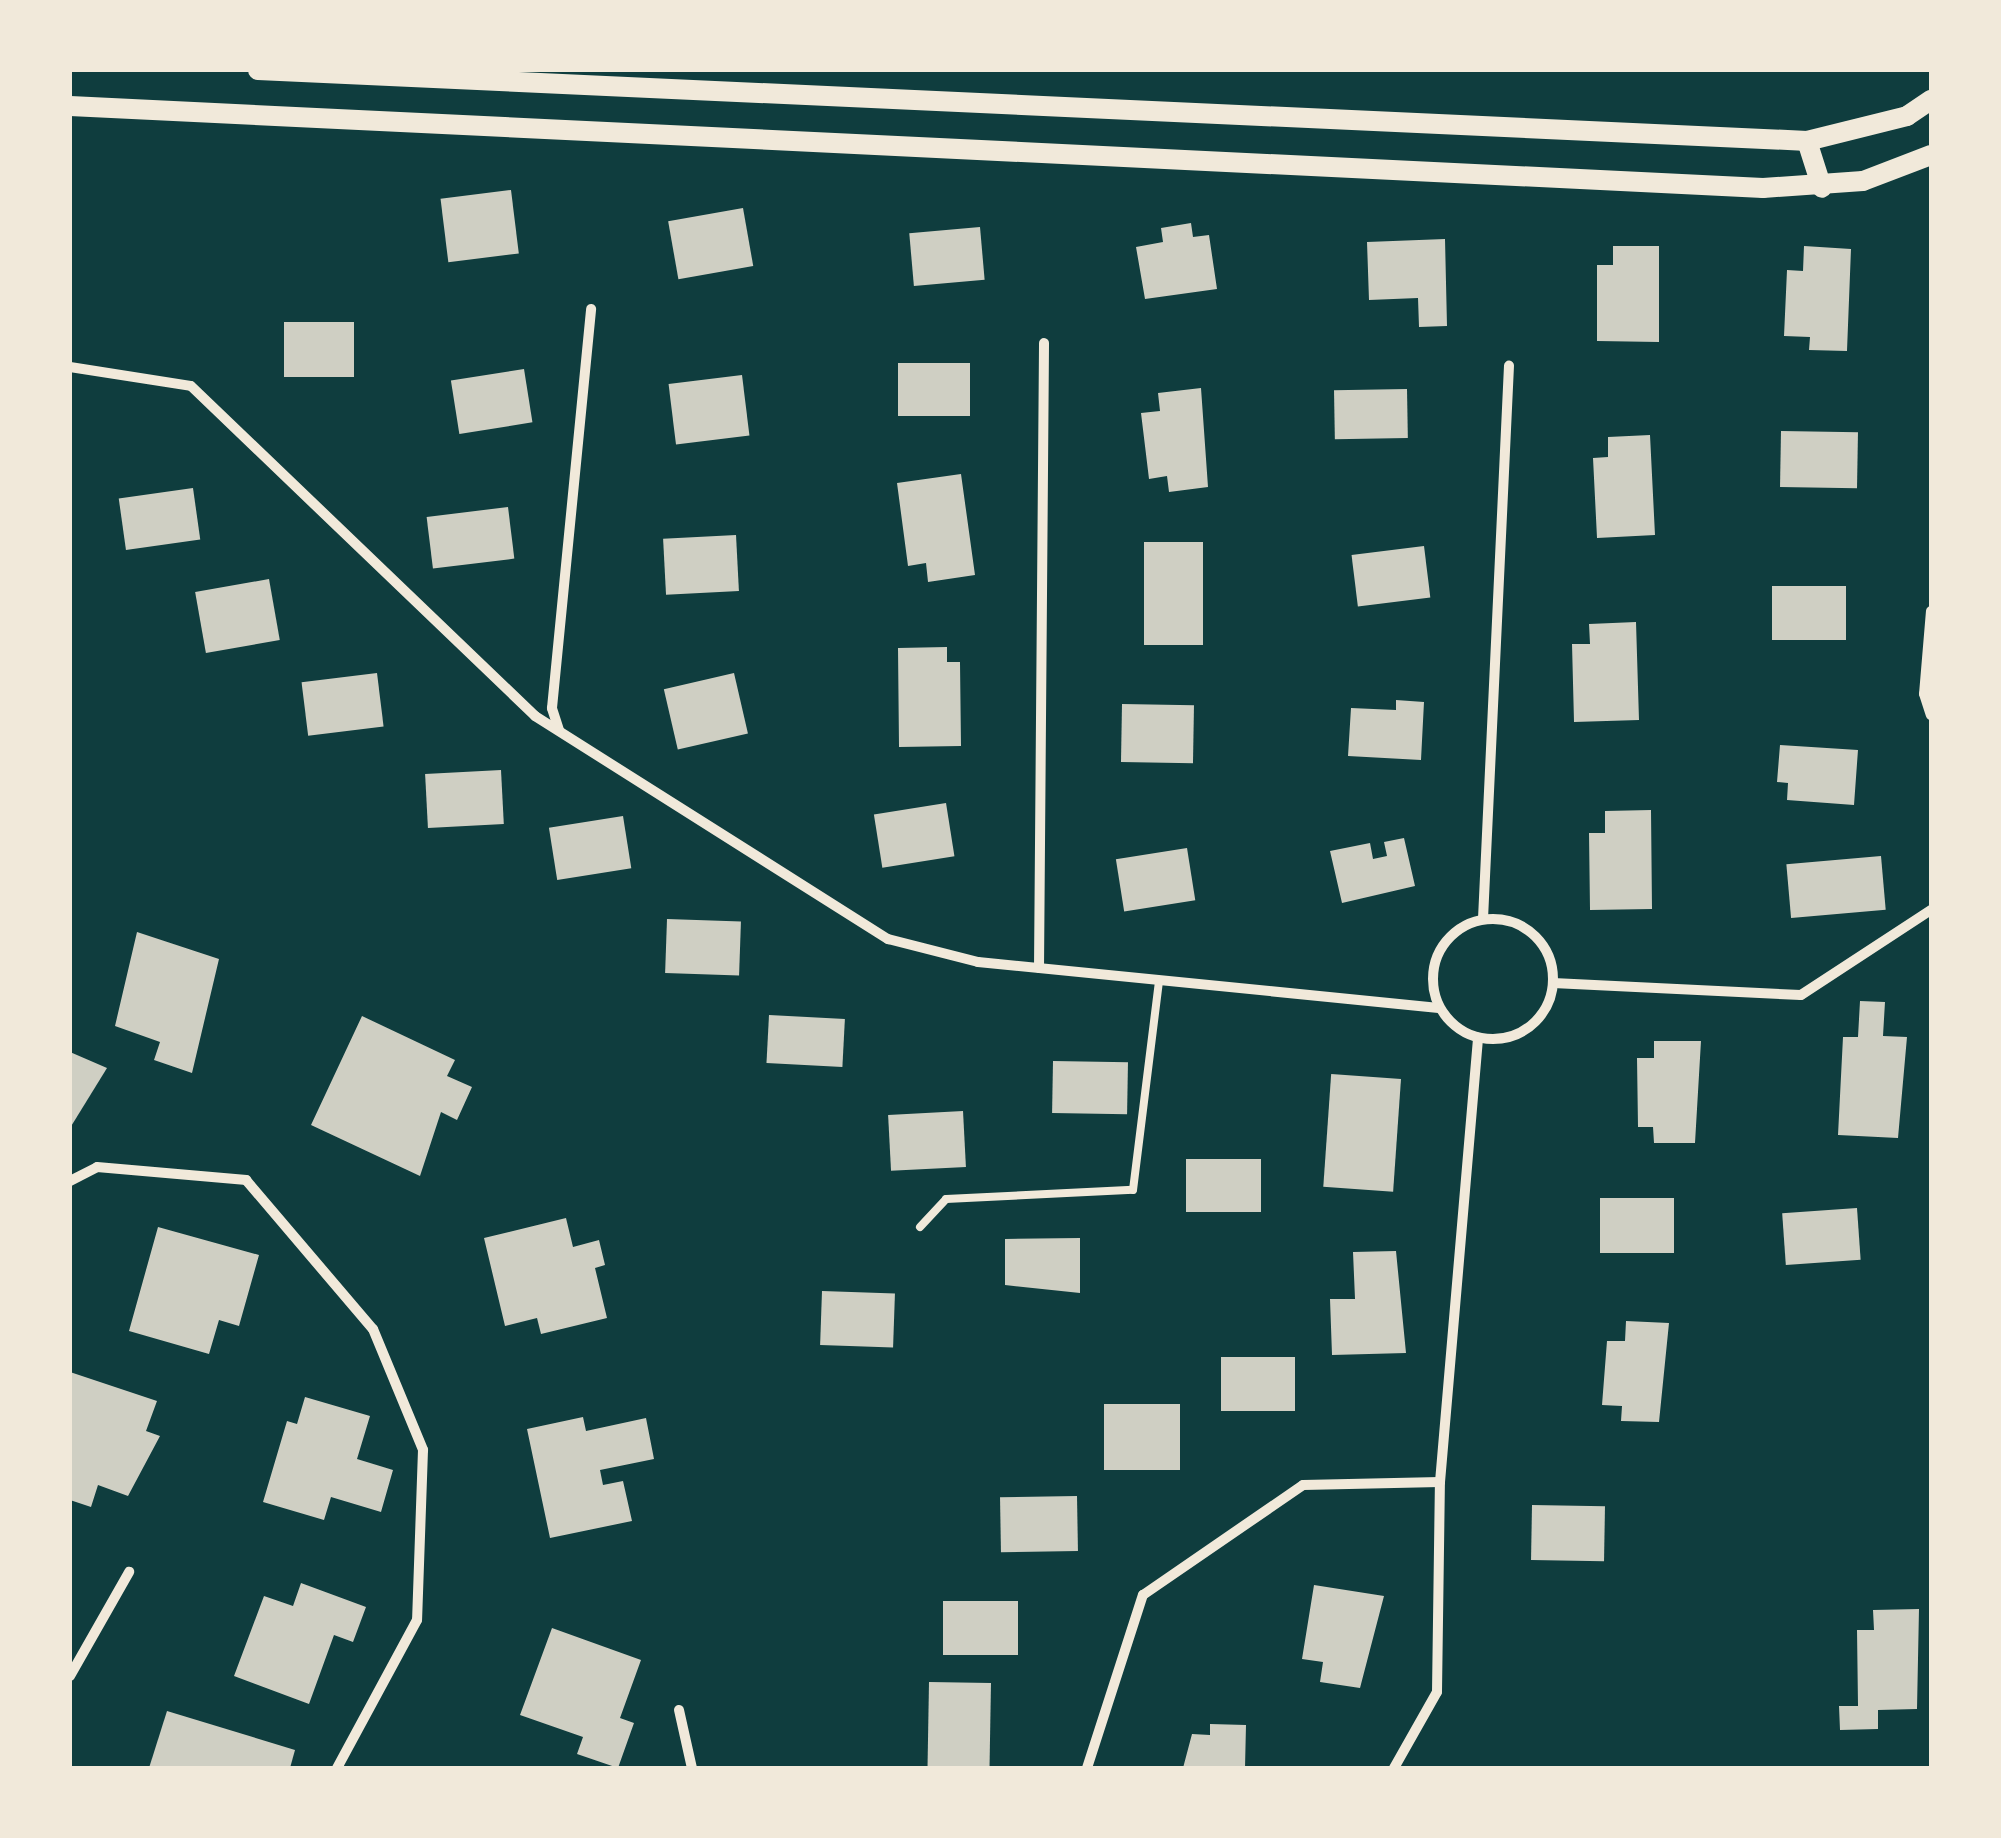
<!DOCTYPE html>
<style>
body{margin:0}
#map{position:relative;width:2001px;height:1838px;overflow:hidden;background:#0f3d3e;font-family:"PT Sans Narrow",sans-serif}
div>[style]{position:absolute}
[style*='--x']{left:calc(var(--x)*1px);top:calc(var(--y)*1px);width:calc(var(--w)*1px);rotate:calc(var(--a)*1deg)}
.building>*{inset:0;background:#cfcfc3;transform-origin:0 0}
.service>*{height:8px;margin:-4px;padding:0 4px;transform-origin:4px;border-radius:4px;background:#f1e9da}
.minor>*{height:10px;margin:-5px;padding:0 5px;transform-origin:5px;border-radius:5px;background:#f1e9da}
.minor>.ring{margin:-5px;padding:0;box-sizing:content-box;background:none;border:10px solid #f1e9da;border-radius:50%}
.secondary>*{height:20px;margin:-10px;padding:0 10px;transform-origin:10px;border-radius:10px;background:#f1e9da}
span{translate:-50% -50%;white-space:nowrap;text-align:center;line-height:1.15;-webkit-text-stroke:9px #f1e9da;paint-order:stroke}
.frame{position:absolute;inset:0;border:72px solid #f1e9da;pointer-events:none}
</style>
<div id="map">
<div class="building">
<i style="left:511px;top:190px;width:64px;height:71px;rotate:83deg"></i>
<i style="left:743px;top:208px;width:59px;height:76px;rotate:80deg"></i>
<i style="clip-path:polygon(1191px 223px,1193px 237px,1209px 235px,1217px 289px,1145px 299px,1136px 247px,1163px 242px,1161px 228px)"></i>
<i style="left:980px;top:227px;width:53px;height:71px;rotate:85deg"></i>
<i style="clip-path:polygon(1445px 239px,1447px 326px,1419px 327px,1418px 298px,1369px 300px,1367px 242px)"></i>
<i style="clip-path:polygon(1613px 246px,1659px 246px,1659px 342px,1597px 341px,1597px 265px,1613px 265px)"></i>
<i style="clip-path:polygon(1804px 246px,1851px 249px,1847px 351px,1809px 350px,1810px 337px,1784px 336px,1787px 270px,1803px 271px)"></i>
<i style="left:354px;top:322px;width:55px;height:70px;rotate:90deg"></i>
<i style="left:898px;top:363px;width:72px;height:53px"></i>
<i style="left:524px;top:369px;width:54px;height:74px;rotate:81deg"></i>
<i style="left:742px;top:375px;width:61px;height:74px;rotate:83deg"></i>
<i style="clip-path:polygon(1201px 388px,1208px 487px,1169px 492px,1167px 476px,1149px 479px,1141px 413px,1160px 411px,1158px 393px)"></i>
<i style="left:1407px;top:389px;width:49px;height:73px;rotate:89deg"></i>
<i style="left:1781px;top:431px;width:77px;height:56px;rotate:1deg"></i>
<i style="clip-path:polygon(1650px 435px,1655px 535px,1597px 538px,1593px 458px,1608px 457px,1608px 437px)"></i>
<i style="clip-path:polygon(961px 474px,975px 575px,928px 582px,926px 563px,908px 566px,897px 483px)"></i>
<i style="left:193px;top:488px;width:52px;height:75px;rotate:82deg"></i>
<i style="left:508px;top:507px;width:52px;height:82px;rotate:83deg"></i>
<i style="left:736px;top:535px;width:56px;height:73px;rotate:87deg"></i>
<i style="left:1144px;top:542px;width:59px;height:103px"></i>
<i style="left:1424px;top:546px;width:52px;height:73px;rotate:83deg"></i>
<i style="left:269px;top:579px;width:62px;height:75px;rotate:80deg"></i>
<i style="left:1772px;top:586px;width:74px;height:54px"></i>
<i style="clip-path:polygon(1636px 622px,1639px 720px,1574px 722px,1572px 644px,1590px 644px,1589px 624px)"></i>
<i style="clip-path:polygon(947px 647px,947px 662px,960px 662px,961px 746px,899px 747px,898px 648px)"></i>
<i style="left:377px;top:673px;width:54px;height:76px;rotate:83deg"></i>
<i style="left:734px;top:673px;width:62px;height:72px;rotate:77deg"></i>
<i style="clip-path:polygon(1396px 700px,1424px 702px,1421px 760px,1348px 756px,1351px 708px,1396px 710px)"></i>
<i style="left:1122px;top:704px;width:72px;height:58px;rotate:1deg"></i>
<i style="clip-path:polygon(1780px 745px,1858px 750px,1854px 805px,1787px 800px,1788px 783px,1777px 782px)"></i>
<i style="left:501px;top:770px;width:54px;height:76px;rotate:87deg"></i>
<i style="left:946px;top:803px;width:54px;height:73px;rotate:81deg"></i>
<i style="clip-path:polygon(1651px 810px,1652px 909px,1590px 910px,1589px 833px,1605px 833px,1605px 811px)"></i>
<i style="left:623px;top:816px;width:53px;height:75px;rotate:81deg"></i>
<i style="clip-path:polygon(1404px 838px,1415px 886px,1342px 903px,1330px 851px,1370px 843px,1373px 859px,1387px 856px,1384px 842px)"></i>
<i style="left:1187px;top:848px;width:53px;height:72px;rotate:81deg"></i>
<i style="left:1881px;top:856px;width:54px;height:95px;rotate:85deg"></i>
<i style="left:667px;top:919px;width:74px;height:54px;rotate:2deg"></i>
<i style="clip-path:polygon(137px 932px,219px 959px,192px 1073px,154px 1060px,160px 1042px,115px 1026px)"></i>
<i style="clip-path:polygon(1860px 1001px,1885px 1002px,1883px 1036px,1907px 1037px,1898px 1138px,1838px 1135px,1843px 1037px,1858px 1037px)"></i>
<i style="left:769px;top:1015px;width:76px;height:48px;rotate:3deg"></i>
<i style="clip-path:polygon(362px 1016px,455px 1060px,447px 1076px,472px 1087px,457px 1120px,441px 1112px,420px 1176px,311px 1125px)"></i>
<i style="clip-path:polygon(1654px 1041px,1701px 1041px,1695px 1143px,1654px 1143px,1653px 1127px,1638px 1127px,1637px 1058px,1654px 1058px)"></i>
<i style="clip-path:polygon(70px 1052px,107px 1068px,70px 1128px)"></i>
<i style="left:1053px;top:1061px;width:75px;height:52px;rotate:1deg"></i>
<i style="left:1401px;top:1079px;width:113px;height:70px;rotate:94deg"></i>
<i style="left:963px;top:1111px;width:56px;height:75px;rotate:87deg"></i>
<i style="left:1186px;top:1159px;width:75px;height:53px"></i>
<i style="left:1674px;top:1198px;width:55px;height:74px;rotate:90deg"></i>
<i style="left:1857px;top:1208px;width:52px;height:75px;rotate:86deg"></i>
<i style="clip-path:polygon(566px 1218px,573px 1247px,599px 1240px,605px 1265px,595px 1268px,607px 1318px,541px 1334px,537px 1318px,505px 1326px,484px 1238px)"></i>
<i style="clip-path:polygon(158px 1227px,259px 1255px,239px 1326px,219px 1320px,209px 1354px,129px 1331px)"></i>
<i style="clip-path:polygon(1080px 1238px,1080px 1293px,1005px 1285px,1005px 1239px)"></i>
<i style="clip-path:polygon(1396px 1251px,1406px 1353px,1332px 1355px,1330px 1299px,1355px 1299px,1353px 1252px)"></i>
<i style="left:822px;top:1291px;width:73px;height:54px;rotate:2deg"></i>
<i style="clip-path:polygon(1626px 1321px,1669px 1323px,1659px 1422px,1621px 1421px,1622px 1406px,1602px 1405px,1607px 1341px,1625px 1341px)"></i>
<i style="left:1221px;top:1357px;width:74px;height:54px"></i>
<i style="clip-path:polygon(70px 1372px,157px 1401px,146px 1431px,160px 1436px,128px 1496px,98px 1485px,91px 1507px,70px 1500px)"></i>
<i style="clip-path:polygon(305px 1397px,370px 1416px,357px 1459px,393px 1470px,381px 1512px,331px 1497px,324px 1520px,263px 1502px,287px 1421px,297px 1424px)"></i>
<i style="left:1104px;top:1404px;width:76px;height:66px"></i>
<i style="clip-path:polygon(583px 1417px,586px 1431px,646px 1418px,654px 1459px,600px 1470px,603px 1485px,623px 1481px,632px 1521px,550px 1538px,527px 1429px)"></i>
<i style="left:1077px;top:1496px;width:55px;height:77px;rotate:89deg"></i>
<i style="left:1532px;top:1505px;width:73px;height:55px;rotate:1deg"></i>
<i style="clip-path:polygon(301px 1583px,366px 1607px,353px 1642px,334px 1635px,309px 1704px,234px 1676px,264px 1596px,293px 1606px)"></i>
<i style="clip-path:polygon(1314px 1585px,1384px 1596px,1360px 1688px,1320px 1682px,1323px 1662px,1302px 1659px)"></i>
<i style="left:943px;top:1601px;width:75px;height:54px"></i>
<i style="clip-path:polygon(1919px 1609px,1917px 1709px,1878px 1710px,1878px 1729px,1840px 1730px,1839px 1706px,1858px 1706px,1857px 1630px,1874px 1630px,1873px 1610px)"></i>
<i style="clip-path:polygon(552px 1628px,641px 1660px,620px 1718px,634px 1723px,618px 1768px,577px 1754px,583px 1737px,520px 1715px)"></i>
<i style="left:929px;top:1682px;width:62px;height:85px;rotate:1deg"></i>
<i style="clip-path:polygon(167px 1711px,295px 1750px,290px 1768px,149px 1768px)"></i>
<i style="clip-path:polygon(1210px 1724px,1246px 1725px,1245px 1768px,1183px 1768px,1192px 1734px,1210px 1735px)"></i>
</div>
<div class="service">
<i style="--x:920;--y:1227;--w:38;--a:-47"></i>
<i style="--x:946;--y:1199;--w:187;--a:-2.8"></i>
<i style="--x:1133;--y:1190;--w:212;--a:-82.9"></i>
</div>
<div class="minor">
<i style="--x:70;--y:367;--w:122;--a:8.9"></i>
<i style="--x:191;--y:386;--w:477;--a:43.8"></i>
<i style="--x:535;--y:716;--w:418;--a:32.3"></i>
<i style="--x:888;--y:939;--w:93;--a:14.3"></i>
<i style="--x:978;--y:962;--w:463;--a:5.7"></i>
<i style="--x:1931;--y:611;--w:83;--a:94.8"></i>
<i style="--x:1924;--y:694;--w:22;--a:72"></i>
<i style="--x:559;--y:730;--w:23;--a:-108"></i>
<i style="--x:552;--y:708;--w:401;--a:-84.4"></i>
<i class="ring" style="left:1433px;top:919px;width:110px;height:110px"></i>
<i style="--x:1483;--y:919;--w:554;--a:-87.31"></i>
<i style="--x:1039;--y:968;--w:625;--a:-89.54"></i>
<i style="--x:1553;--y:983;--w:248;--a:2.8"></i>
<i style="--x:1801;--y:995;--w:155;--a:-33.2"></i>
<i style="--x:70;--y:1181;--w:30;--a:-27"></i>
<i style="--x:97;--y:1167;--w:150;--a:5"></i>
<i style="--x:246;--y:1180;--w:196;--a:49.6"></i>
<i style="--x:373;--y:1329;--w:131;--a:67.5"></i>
<i style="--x:423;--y:1450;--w:170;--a:92"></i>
<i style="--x:417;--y:1620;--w:168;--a:118.4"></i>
<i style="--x:70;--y:1676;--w:120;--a:-60.4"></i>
<i style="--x:679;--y:1710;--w:59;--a:77.4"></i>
<i style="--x:1087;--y:1768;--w:182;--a:-72.1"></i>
<i style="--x:1143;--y:1595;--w:194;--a:-34.5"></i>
<i style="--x:1303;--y:1485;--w:137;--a:-1.3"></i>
<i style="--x:1394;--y:1768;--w:87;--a:-60.5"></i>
<i style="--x:1437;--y:1692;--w:210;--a:-89.2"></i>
<i style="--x:1440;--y:1482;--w:446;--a:-85.1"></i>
</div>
<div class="secondary">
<i style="--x:258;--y:70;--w:1551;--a:2.62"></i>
<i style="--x:1807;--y:141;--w:103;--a:-14"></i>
<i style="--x:1907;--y:116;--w:29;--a:-34"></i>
<i style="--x:70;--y:106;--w:1695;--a:2.77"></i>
<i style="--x:1763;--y:188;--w:100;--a:-4"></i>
<i style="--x:1863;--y:181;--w:73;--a:-20.9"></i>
<i style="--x:1807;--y:141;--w:49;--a:72.3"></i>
</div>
<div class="frame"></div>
</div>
